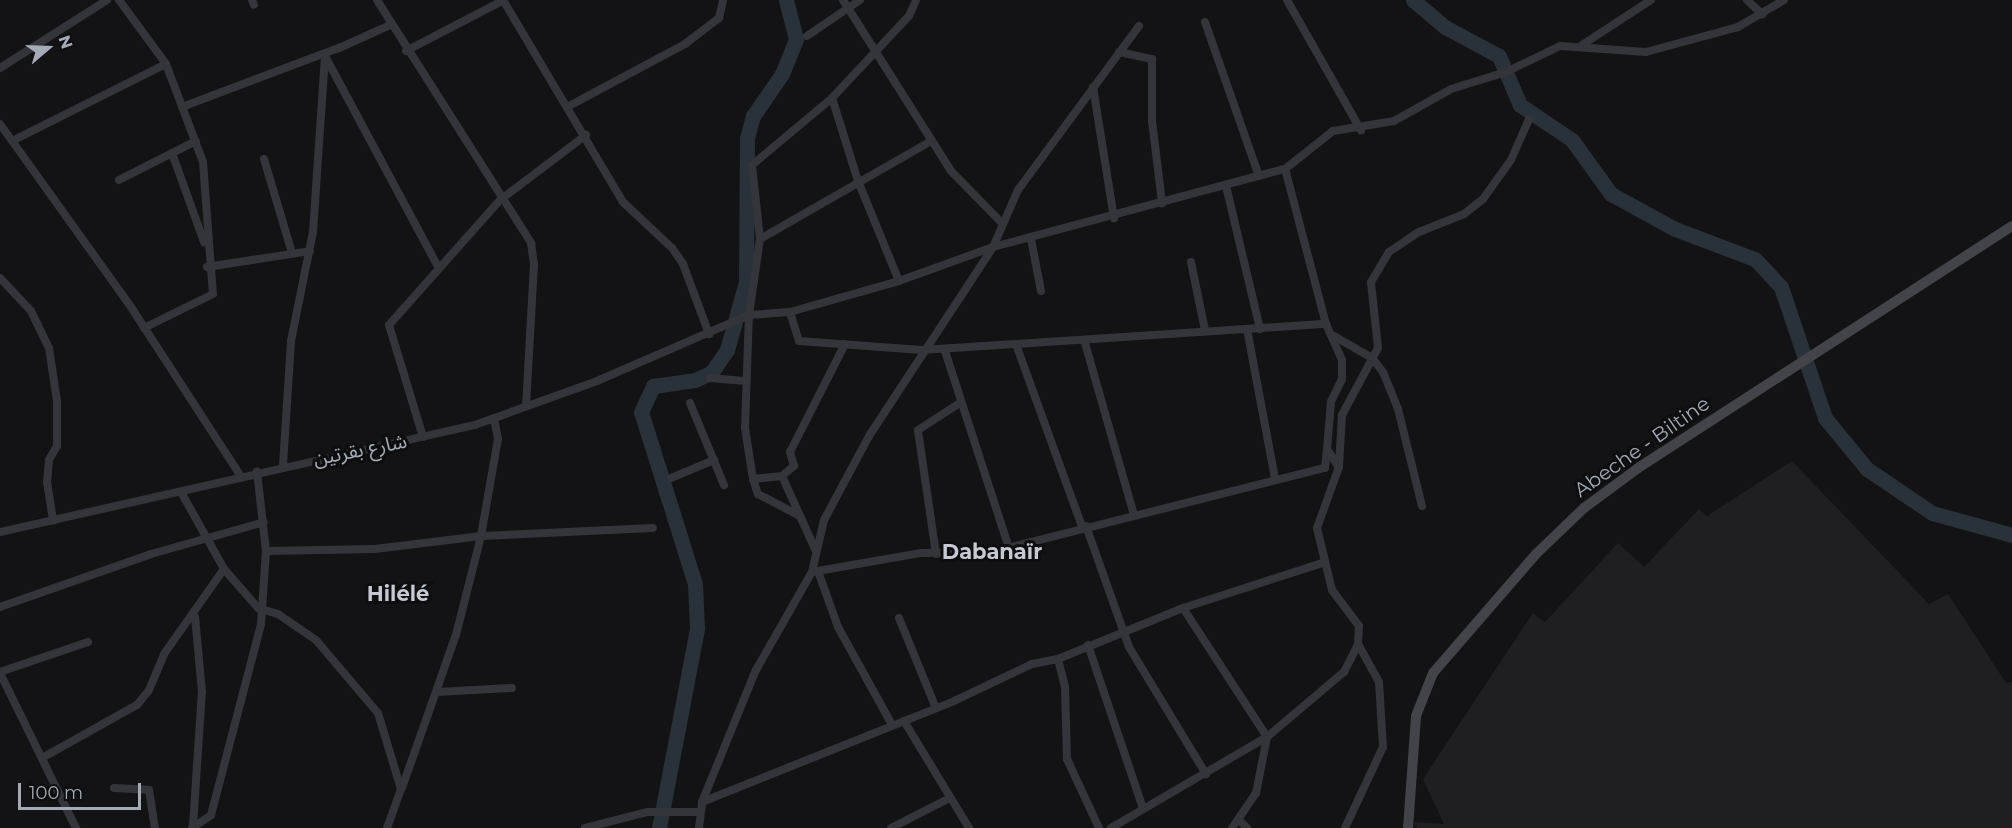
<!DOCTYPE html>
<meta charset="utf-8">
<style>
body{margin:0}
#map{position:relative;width:2012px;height:828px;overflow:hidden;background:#131315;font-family:Montserrat,"Noto Sans Arabic",sans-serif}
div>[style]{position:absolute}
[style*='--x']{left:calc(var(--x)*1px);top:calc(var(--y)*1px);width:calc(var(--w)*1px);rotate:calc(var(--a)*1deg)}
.built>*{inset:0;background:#1f1f22}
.river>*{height:15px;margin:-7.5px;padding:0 7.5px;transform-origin:7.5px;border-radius:7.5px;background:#293239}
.street>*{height:8px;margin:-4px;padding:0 4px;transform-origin:4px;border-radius:4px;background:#34353a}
.secondary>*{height:10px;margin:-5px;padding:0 5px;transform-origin:5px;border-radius:5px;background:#42444a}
span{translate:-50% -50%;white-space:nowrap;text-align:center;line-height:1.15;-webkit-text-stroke:6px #0e0e10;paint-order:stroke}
.street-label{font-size:20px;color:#a4aab6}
.neighbourhood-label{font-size:21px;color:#c5c9d2;font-weight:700}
.north{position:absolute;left:18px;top:18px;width:60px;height:60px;-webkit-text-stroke:4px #0e0e10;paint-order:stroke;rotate:71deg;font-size:16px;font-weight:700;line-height:24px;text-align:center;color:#a4aab6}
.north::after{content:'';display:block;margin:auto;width:21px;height:27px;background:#a4aab6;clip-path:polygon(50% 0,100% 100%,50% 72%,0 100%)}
.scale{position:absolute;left:18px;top:783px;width:123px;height:27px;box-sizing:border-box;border:3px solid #a4aab6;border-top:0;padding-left:8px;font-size:18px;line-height:21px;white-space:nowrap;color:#a4aab6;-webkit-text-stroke:4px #0e0e10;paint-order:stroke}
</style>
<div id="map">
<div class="built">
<i style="clip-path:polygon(1792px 461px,1929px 604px,1948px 594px,2006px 683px,2012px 682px,2012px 828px,1417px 828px,1413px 822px,1444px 824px,1423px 779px,1533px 613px,1545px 622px,1618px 543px,1644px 567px,1699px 509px,1707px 516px)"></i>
</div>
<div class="river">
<i style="--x:1413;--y:0;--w:42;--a:40.2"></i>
<i style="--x:1445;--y:27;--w:61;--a:28.2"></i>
<i style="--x:1499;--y:56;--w:53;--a:66.8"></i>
<i style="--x:1520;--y:105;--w:63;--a:33.9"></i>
<i style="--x:1572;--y:140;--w:67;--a:54.2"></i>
<i style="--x:1611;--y:194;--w:73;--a:28.7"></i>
<i style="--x:1675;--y:229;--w:85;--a:20.6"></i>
<i style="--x:1755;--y:259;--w:38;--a:47"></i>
<i style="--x:1781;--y:287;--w:138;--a:71.4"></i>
<i style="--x:1825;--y:418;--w:66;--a:50.5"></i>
<i style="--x:1867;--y:469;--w:78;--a:34.1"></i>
<i style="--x:1932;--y:513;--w:83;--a:15.4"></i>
<i style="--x:659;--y:828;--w:204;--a:-79.2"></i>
<i style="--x:697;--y:628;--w:44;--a:-92.6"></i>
<i style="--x:695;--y:584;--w:180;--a:-107.4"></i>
<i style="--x:641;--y:412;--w:29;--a:-65"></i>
<i style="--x:653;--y:386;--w:42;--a:-8.1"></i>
<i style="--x:695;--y:380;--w:19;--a:-25"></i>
<i style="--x:712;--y:372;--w:27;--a:-56"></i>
<i style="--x:727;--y:350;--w:71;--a:-74.4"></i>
<i style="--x:746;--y:282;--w:144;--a:-89.6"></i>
<i style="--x:747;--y:138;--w:23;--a:-75"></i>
<i style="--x:753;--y:116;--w:51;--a:-55.4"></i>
<i style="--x:782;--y:74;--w:38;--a:-68"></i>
<i style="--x:796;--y:39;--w:40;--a:-104.4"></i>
</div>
<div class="street">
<i style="--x:119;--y:0;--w:79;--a:53.7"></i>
<i style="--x:252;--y:0;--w:5;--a:68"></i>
<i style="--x:377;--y:0;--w:288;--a:57.6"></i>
<i style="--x:531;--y:243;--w:21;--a:82"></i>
<i style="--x:534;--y:264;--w:142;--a:93.2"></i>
<i style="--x:503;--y:0;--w:235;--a:59.3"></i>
<i style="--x:623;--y:202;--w:67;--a:43.2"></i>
<i style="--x:672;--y:248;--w:19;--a:55"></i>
<i style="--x:683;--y:264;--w:75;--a:69.6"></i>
<i style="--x:843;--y:0;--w:202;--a:57.7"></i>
<i style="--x:951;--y:171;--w:71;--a:45.6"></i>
<i style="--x:1287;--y:0;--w:150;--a:60.4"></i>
<i style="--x:1747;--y:0;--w:21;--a:43"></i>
<i style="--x:1205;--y:22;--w:163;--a:70.7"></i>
<i style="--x:807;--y:36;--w:64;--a:-34.2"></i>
<i style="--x:1582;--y:45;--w:82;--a:-33.1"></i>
<i style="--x:337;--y:49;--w:58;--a:-24.4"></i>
<i style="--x:406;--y:51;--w:110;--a:-27.5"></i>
<i style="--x:1119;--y:52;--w:34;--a:12"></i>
<i style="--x:1152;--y:59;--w:62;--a:90"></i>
<i style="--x:1152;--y:121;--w:83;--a:83"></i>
<i style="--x:325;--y:56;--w:237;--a:61.8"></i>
<i style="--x:0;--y:68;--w:127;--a:-32.4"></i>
<i style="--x:1093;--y:87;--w:133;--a:80.9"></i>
<i style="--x:832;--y:98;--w:87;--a:72.6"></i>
<i style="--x:858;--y:181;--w:108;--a:67.7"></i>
<i style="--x:569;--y:106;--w:132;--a:-28.1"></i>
<i style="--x:685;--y:44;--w:43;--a:-37.4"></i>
<i style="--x:719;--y:18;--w:18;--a:-77"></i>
<i style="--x:182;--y:107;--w:170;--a:-20.7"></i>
<i style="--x:0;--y:124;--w:221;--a:54.4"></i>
<i style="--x:129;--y:304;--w:204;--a:57"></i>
<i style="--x:12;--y:141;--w:172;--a:-26.6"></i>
<i style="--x:166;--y:64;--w:105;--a:69.3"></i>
<i style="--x:203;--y:162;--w:132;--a:85.7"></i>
<i style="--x:213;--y:294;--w:77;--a:153.8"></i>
<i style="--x:172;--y:153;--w:95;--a:70.2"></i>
<i style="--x:264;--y:159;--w:98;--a:73.4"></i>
<i style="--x:119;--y:180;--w:86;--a:-26.9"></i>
<i style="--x:1226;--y:186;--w:147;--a:76.6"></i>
<i style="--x:760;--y:239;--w:197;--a:-29.8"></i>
<i style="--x:1031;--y:239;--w:53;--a:79.1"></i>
<i style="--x:1191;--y:262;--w:69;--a:78.4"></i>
<i style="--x:207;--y:267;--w:104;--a:-8.8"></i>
<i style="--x:0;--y:278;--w:45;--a:46.8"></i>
<i style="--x:31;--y:311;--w:41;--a:64.1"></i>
<i style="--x:49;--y:348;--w:54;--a:81.4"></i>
<i style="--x:57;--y:401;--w:45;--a:90"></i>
<i style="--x:57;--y:446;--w:16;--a:120"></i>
<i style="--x:49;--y:460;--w:22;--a:95"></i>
<i style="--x:47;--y:482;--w:39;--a:81"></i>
<i style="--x:790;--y:312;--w:30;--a:73"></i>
<i style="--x:799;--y:341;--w:123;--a:4.2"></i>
<i style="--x:922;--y:350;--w:405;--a:-3.7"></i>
<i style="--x:1326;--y:324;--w:160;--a:-104.8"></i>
<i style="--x:1326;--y:324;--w:39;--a:66"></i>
<i style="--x:1342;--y:360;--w:19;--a:90"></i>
<i style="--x:1342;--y:379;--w:25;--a:116"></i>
<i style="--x:1331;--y:402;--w:47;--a:94.9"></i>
<i style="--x:1247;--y:329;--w:152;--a:79.4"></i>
<i style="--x:1334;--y:336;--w:44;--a:30.1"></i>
<i style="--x:1372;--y:358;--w:18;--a:52"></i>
<i style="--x:1383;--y:372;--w:40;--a:68"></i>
<i style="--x:1398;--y:409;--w:100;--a:76.1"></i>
<i style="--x:1085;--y:343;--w:179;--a:74.1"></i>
<i style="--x:1017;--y:347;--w:191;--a:70.1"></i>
<i style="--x:945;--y:351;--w:204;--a:72"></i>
<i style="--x:710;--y:378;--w:36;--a:5"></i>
<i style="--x:690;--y:403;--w:89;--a:67.5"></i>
<i style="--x:423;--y:437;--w:117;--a:-106.9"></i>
<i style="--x:389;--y:325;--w:167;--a:-48.4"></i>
<i style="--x:500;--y:200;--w:108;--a:-37.1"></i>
<i style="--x:283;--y:465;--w:124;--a:-86.3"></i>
<i style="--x:291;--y:341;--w:111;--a:-78.6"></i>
<i style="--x:313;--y:232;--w:177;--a:-86.1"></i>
<i style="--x:782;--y:476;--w:29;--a:174"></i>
<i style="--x:753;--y:479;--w:52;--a:-98.9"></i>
<i style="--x:745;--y:428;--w:113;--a:-88"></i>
<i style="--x:749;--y:315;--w:77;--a:-81.8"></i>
<i style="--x:760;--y:239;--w:74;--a:-96.2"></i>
<i style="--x:752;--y:165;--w:104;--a:-39.9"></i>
<i style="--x:832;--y:98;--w:112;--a:-46.8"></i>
<i style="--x:909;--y:16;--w:17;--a:-66"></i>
<i style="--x:671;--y:478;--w:47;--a:-22.7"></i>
<i style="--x:753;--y:479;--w:16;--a:72"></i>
<i style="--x:758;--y:494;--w:45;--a:27.7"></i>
<i style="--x:181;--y:492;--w:88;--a:60.8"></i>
<i style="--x:224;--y:569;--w:52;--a:48.9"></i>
<i style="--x:258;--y:608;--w:21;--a:17"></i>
<i style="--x:278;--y:614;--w:46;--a:34.4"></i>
<i style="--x:316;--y:640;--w:96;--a:49.7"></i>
<i style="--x:378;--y:713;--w:79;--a:73.2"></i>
<i style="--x:401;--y:789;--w:41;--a:109.7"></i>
<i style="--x:1086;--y:526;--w:128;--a:70.4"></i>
<i style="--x:1129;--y:647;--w:149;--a:58.8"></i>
<i style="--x:0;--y:532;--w:487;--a:-12.7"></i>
<i style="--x:475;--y:425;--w:130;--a:-19.8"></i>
<i style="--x:597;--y:381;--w:166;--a:-23.5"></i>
<i style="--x:749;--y:315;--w:41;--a:-4.2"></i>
<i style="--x:790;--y:312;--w:113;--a:-15.9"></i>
<i style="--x:899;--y:281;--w:100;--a:-19.9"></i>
<i style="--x:993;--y:247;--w:302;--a:-15"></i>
<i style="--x:1285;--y:169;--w:61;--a:-38.4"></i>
<i style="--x:1333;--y:131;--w:62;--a:-9.3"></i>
<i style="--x:1394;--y:121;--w:65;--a:-29.3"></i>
<i style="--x:1451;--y:89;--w:58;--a:-17.2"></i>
<i style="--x:1506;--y:72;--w:60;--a:-25.7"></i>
<i style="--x:1560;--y:46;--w:86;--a:4"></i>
<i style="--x:1646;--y:52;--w:95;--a:-15.2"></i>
<i style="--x:1738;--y:27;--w:53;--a:-30.4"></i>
<i style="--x:815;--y:549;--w:80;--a:-114.3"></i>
<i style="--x:782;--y:476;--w:16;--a:-40"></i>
<i style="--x:794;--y:466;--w:15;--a:-106"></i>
<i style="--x:790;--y:452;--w:121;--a:-63"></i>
<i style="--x:266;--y:551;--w:109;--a:-1.1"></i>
<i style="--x:375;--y:549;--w:107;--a:-7"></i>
<i style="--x:481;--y:536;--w:172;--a:-2.7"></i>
<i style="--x:936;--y:554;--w:125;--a:-98.3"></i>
<i style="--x:918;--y:430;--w:50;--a:-32.7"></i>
<i style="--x:818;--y:571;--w:59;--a:70.3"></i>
<i style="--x:838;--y:627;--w:112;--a:61.1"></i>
<i style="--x:812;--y:572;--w:53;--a:-77"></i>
<i style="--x:824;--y:520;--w:95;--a:-61.8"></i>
<i style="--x:869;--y:436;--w:226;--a:-56.7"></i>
<i style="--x:993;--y:247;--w:62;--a:-66.3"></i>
<i style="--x:1018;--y:190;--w:204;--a:-53.6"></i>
<i style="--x:0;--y:607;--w:160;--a:-19.3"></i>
<i style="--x:151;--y:554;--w:117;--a:-15.8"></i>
<i style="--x:1183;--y:608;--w:154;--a:56.9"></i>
<i style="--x:1267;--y:737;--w:57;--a:101.1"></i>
<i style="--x:1256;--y:793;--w:42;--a:124.4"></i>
<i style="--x:899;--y:618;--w:97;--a:67.7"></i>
<i style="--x:1088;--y:645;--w:172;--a:71.4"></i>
<i style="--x:1058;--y:659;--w:29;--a:76"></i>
<i style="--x:1065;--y:687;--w:72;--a:88.4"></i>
<i style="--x:1067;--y:759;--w:76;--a:65.1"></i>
<i style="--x:0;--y:672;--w:93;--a:-18.8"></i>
<i style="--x:0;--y:673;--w:173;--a:63.9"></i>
<i style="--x:437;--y:692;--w:75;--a:-3.1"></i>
<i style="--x:904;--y:721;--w:125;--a:58.7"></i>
<i style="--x:42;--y:758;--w:109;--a:-29.2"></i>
<i style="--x:137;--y:705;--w:19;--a:-51"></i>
<i style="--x:149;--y:690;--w:39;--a:-67"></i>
<i style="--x:164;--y:654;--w:104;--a:-54.8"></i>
<i style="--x:114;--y:788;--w:35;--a:3"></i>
<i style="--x:149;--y:790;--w:38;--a:81"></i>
<i style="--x:402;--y:788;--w:162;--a:-70.6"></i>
<i style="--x:456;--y:635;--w:102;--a:-75.8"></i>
<i style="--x:481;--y:536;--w:98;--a:-80.1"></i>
<i style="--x:498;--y:439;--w:21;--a:-101"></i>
<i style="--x:702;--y:802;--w:143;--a:-67.8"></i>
<i style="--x:756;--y:670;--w:113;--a:-60.3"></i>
<i style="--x:812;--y:572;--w:111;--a:-9.9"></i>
<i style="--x:921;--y:553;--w:71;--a:-0.8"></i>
<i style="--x:992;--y:552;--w:343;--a:-14.2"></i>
<i style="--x:1325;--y:468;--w:19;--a:-84"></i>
<i style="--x:1327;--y:449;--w:20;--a:57"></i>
<i style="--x:1240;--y:821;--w:10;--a:45"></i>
<i style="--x:193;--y:826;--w:134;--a:-86.2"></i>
<i style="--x:202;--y:692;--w:75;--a:-95.3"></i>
<i style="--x:192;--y:828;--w:23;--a:-34"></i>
<i style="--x:211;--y:815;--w:197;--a:-75.3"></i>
<i style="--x:261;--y:624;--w:73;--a:-86.1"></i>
<i style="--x:266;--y:551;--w:80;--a:-96.5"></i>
<i style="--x:585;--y:828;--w:65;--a:-14.3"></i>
<i style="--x:648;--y:812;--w:50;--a:0"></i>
<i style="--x:699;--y:828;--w:26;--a:-83"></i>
<i style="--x:702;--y:802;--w:271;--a:-21.8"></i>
<i style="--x:954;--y:701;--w:86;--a:-25.4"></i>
<i style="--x:1032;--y:664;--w:26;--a:-11"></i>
<i style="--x:1058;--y:659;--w:135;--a:-22.2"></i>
<i style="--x:1183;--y:608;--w:146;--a:-17.9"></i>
<i style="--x:891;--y:828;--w:66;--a:-27"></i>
<i style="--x:1111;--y:828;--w:181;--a:-30.3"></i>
<i style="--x:1267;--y:737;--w:101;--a:-40.2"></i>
<i style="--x:1344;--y:672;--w:31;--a:-63"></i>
<i style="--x:1358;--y:644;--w:18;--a:-87"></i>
<i style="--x:1359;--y:626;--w:45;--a:-126.9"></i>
<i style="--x:1332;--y:590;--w:64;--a:-103.6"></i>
<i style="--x:1317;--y:528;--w:65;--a:-70.2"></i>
<i style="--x:1339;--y:467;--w:52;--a:-86.7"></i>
<i style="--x:1342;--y:415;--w:76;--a:-61.8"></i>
<i style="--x:1378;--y:348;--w:66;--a:-96.1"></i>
<i style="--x:1371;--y:282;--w:35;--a:-59"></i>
<i style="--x:1389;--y:252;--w:36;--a:-34"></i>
<i style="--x:1419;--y:232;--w:48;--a:-21.8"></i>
<i style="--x:1464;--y:214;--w:24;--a:-38"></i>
<i style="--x:1483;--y:199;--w:48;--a:-54.3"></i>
<i style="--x:1511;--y:160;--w:45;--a:-66.3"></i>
<i style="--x:1345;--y:828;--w:89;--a:-64.9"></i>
<i style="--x:1383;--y:747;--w:65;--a:-93.5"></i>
<i style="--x:1379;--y:682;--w:43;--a:-118.9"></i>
</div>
<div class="secondary">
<i style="--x:1408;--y:828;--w:112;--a:-85.9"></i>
<i style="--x:1416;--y:716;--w:46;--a:-68.4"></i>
<i style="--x:1433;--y:673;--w:157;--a:-49.1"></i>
<i style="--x:1536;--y:554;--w:66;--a:-43.8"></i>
<i style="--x:1584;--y:508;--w:67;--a:-36.5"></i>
<i style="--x:1638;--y:468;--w:445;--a:-32.9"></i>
</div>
<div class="street-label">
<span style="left:1642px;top:447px;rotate:-35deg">Abeche - Biltine</span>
<span style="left:360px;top:450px;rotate:-11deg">شارع بقرتين</span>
</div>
<div class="neighbourhood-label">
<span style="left:992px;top:552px">Dabanaïr</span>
<span style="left:398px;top:594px">Hilélé</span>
</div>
<div class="north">N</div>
<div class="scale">100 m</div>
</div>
